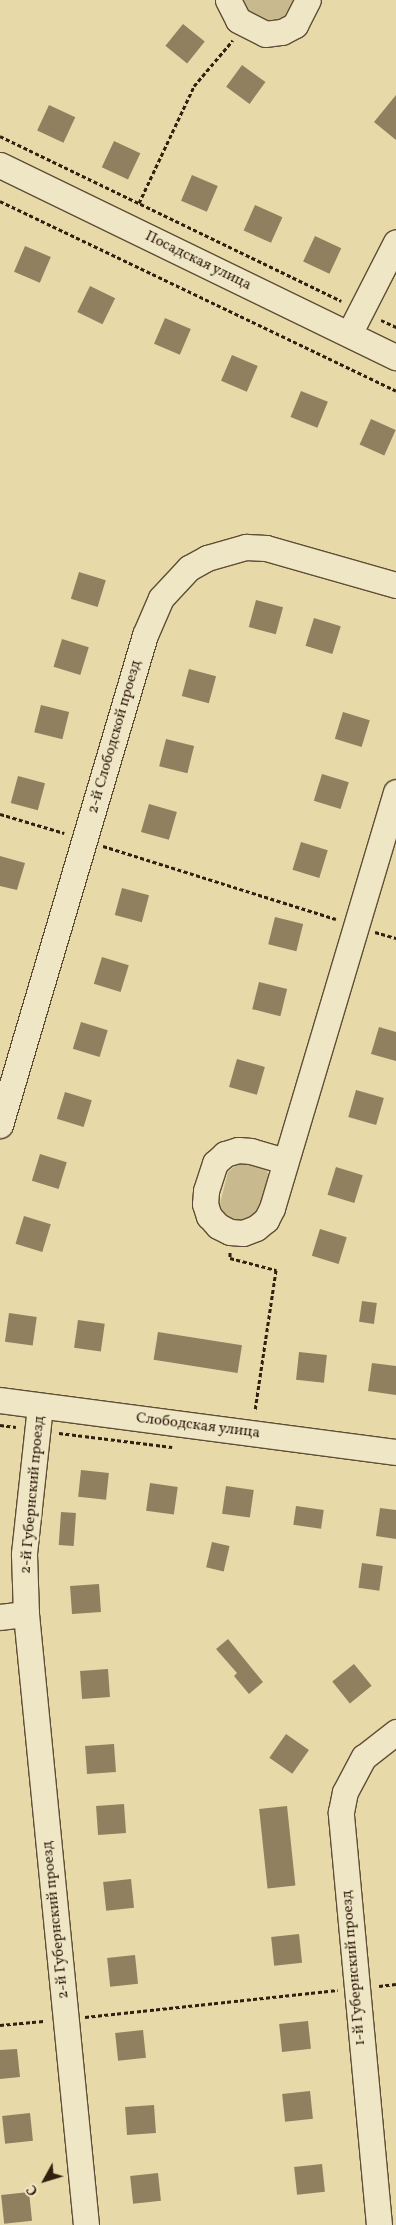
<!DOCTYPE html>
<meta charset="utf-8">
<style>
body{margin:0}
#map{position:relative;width:396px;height:2225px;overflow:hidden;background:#e7d9a8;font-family:Vollkorn,serif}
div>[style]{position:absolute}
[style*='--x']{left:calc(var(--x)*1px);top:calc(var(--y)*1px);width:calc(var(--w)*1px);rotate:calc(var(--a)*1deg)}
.green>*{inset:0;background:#c8ba8e}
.building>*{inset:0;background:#90805f;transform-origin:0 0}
.path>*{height:3px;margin-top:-1.5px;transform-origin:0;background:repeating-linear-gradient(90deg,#31200f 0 4px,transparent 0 6.5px)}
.roads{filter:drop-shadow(1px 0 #5e4e35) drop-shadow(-1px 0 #5e4e35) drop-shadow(0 1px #5e4e35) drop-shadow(0 -1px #5e4e35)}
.minor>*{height:25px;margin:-12.5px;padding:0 12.5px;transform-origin:12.5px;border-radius:12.5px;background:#efe6c6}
span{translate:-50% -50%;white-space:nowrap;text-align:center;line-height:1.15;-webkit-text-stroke:5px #efe6c6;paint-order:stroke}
.street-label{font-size:15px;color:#31200f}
.north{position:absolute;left:20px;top:2155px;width:50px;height:50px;-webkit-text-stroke:4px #efe6c6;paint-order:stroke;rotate:231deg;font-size:14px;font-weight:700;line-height:20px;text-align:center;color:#31200f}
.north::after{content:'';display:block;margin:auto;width:18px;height:22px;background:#31200f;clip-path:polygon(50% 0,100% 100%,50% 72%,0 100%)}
</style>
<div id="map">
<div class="green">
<i style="clip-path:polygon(242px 0,303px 0,294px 16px,265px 23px,247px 12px)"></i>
<i style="clip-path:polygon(244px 1159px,266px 1168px,270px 1181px,254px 1222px,224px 1219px,219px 1208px,228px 1172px)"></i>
</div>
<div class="building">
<i style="left:183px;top:24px;width:28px;height:28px;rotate:39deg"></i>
<i style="left:242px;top:65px;width:29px;height:27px;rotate:36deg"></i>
<i style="clip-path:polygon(396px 95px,396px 140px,374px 122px)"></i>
<i style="left:49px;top:105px;width:29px;height:28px;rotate:25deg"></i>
<i style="left:114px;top:141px;width:29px;height:29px;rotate:25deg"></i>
<i style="left:192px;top:175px;width:28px;height:28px;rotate:23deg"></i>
<i style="left:255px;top:205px;width:30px;height:28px;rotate:24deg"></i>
<i style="left:315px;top:236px;width:29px;height:28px;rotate:25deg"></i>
<i style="left:25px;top:246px;width:28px;height:28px;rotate:23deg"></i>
<i style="left:90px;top:286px;width:28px;height:29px;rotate:26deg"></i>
<i style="left:165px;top:318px;width:28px;height:28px;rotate:23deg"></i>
<i style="left:232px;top:355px;width:28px;height:28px;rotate:23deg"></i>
<i style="left:301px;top:391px;width:29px;height:28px;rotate:22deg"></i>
<i style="left:371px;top:419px;width:27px;height:28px;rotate:24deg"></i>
<i style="left:79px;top:572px;width:28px;height:28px;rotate:17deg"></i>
<i style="left:256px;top:600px;width:28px;height:28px;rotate:15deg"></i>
<i style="left:314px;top:618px;width:28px;height:29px;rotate:17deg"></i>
<i style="left:62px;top:639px;width:28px;height:29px;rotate:17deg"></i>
<i style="left:189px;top:669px;width:28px;height:28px;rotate:15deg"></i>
<i style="left:41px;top:705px;width:29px;height:28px;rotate:14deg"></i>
<i style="left:343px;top:712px;width:28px;height:28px;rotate:17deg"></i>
<i style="left:166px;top:739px;width:29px;height:28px;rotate:14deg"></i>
<i style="left:322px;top:774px;width:28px;height:28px;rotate:17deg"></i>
<i style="left:18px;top:776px;width:28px;height:28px;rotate:15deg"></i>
<i style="left:149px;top:804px;width:29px;height:29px;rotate:16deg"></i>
<i style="left:301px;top:842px;width:28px;height:29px;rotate:17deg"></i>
<i style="clip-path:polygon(0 856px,25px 863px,17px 890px,0 886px)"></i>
<i style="left:122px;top:888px;width:28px;height:28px;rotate:15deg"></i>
<i style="left:275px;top:917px;width:29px;height:28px;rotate:14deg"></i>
<i style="left:102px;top:957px;width:28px;height:28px;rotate:17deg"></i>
<i style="left:259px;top:982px;width:29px;height:28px;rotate:14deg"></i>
<i style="left:81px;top:1022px;width:28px;height:28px;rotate:17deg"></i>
<i style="clip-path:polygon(379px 1027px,396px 1032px,396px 1061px,371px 1054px)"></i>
<i style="left:237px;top:1059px;width:29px;height:29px;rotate:16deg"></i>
<i style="left:356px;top:1090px;width:29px;height:28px;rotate:16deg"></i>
<i style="left:65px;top:1092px;width:28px;height:28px;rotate:17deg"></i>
<i style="left:40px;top:1154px;width:28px;height:28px;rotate:17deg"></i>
<i style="left:336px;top:1167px;width:28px;height:29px;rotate:17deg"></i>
<i style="left:24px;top:1216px;width:28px;height:29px;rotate:17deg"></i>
<i style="left:320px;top:1229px;width:28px;height:28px;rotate:17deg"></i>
<i style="left:362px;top:1301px;width:15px;height:21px;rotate:8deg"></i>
<i style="left:9px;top:1313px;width:28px;height:29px;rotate:8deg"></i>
<i style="left:78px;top:1320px;width:27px;height:28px;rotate:8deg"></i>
<i style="left:158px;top:1332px;width:85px;height:28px;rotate:9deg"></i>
<i style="left:299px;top:1352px;width:28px;height:28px;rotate:6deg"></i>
<i style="clip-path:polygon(372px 1363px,396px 1366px,396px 1395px,368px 1391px)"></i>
<i style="left:81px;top:1470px;width:28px;height:27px;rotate:6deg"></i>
<i style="left:150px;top:1483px;width:28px;height:28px;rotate:8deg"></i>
<i style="left:226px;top:1486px;width:28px;height:28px;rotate:8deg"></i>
<i style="left:296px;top:1506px;width:28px;height:19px;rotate:8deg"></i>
<i style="clip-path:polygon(380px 1508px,396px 1510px,396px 1539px,376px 1536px)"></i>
<i style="left:61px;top:1512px;width:15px;height:33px;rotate:4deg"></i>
<i style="left:212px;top:1542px;width:18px;height:26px;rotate:13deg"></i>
<i style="left:362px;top:1563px;width:21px;height:25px;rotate:8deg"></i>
<i style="left:99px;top:1584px;width:28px;height:29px;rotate:86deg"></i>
<i style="clip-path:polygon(228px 1639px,263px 1682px,249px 1694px,234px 1676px,237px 1673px,216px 1649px)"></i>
<i style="left:354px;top:1664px;width:28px;height:28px;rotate:51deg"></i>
<i style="left:108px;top:1669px;width:28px;height:28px;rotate:86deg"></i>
<i style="left:286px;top:1734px;width:28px;height:29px;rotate:35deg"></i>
<i style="left:114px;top:1744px;width:28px;height:29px;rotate:86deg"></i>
<i style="left:124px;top:1804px;width:29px;height:28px;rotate:86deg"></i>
<i style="left:287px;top:1806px;width:80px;height:28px;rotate:84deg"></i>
<i style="left:131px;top:1879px;width:29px;height:28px;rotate:84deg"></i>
<i style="left:299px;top:1934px;width:29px;height:28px;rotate:84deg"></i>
<i style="left:135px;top:1955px;width:29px;height:28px;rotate:84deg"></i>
<i style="left:308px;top:2021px;width:28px;height:29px;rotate:84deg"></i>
<i style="left:143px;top:2030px;width:28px;height:28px;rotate:84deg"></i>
<i style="clip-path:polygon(17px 2049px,20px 2077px,0 2079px,0 2050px)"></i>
<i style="left:310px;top:2091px;width:28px;height:28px;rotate:84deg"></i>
<i style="left:154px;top:2105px;width:28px;height:29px;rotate:86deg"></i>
<i style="left:30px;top:2113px;width:28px;height:28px;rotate:84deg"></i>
<i style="left:322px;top:2164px;width:28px;height:28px;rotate:84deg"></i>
<i style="left:158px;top:2173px;width:28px;height:28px;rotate:84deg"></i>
<i style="left:29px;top:2192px;width:29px;height:28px;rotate:84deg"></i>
</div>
<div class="path">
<i style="--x:0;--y:136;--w:379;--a:25.8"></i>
<i style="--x:0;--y:201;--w:439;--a:25.6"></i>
<i style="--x:139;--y:203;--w:129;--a:-64.8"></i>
<i style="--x:194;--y:86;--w:60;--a:-49.7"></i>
<i style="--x:381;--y:320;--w:17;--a:25"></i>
<i style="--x:0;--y:814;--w:67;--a:16.5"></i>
<i style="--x:103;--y:846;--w:244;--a:17.4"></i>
<i style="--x:375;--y:932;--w:22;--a:16"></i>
<i style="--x:230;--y:1252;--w:6;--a:90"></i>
<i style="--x:230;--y:1258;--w:48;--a:14.6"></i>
<i style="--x:276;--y:1270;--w:143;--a:98.5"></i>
<i style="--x:0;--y:1425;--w:16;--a:7"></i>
<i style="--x:59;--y:1433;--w:114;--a:7.1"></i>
<i style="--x:379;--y:1986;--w:17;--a:-7"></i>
<i style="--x:85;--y:2017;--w:254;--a:-6.1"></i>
<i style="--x:0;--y:2025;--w:44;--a:-5.2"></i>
</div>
<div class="roads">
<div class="minor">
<i style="--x:228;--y:0;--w:22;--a:63"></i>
<i style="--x:238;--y:20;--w:30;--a:27"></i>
<i style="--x:265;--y:34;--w:17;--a:-7"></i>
<i style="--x:282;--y:32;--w:15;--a:-28"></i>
<i style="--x:295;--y:25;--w:28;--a:-63"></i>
<i style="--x:0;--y:165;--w:440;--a:25.9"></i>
<i style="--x:349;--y:334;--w:103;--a:-62.9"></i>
<i style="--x:0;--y:1125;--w:511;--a:-73.52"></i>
<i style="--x:145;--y:635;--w:40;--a:-66.6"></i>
<i style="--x:161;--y:598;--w:41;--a:-47"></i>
<i style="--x:189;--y:568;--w:21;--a:-29"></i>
<i style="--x:207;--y:558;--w:41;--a:-15.8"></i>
<i style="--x:246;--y:547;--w:20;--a:3"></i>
<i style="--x:266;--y:548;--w:135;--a:15.9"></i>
<i style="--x:285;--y:1161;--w:35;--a:-164"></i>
<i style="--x:251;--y:1151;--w:13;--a:-176"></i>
<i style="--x:238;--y:1150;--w:14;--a:163"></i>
<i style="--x:225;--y:1154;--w:13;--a:138"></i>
<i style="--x:215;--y:1163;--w:29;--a:108"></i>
<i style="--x:206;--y:1191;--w:13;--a:94"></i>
<i style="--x:205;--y:1204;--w:13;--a:72"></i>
<i style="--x:209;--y:1216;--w:13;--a:48"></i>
<i style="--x:218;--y:1226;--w:13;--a:27"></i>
<i style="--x:230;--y:1232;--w:13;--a:4"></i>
<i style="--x:243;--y:1233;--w:14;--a:-21"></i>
<i style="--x:256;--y:1228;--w:13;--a:-39"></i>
<i style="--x:266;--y:1220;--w:13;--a:-63"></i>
<i style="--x:272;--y:1208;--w:434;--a:-73.4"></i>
<i style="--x:0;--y:1400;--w:399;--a:7.5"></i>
<i style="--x:40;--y:1406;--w:149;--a:96.2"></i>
<i style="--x:24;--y:1554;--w:60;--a:88.1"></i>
<i style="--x:26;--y:1614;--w:614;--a:84.39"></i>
<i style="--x:0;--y:1617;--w:26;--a:-7"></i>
<i style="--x:379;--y:2225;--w:415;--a:-95.3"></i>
<i style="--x:341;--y:1812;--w:20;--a:-79"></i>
<i style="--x:345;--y:1792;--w:40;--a:-62"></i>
<i style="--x:364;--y:1757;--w:41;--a:-38"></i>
</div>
</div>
<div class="street-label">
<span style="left:198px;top:261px;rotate:26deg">Посадская улица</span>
<span style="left:115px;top:737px;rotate:-74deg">2-й Слободской проезд</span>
<span style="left:198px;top:1426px;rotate:7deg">Слободская улица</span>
<span style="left:33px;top:1495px;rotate:-85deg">2-й Губернский проезд</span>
<span style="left:56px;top:1920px;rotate:-96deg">2-й Губернский проезд</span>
<span style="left:354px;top:1968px;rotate:-95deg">1-й Губернский проезд</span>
</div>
<div class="north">С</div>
</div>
